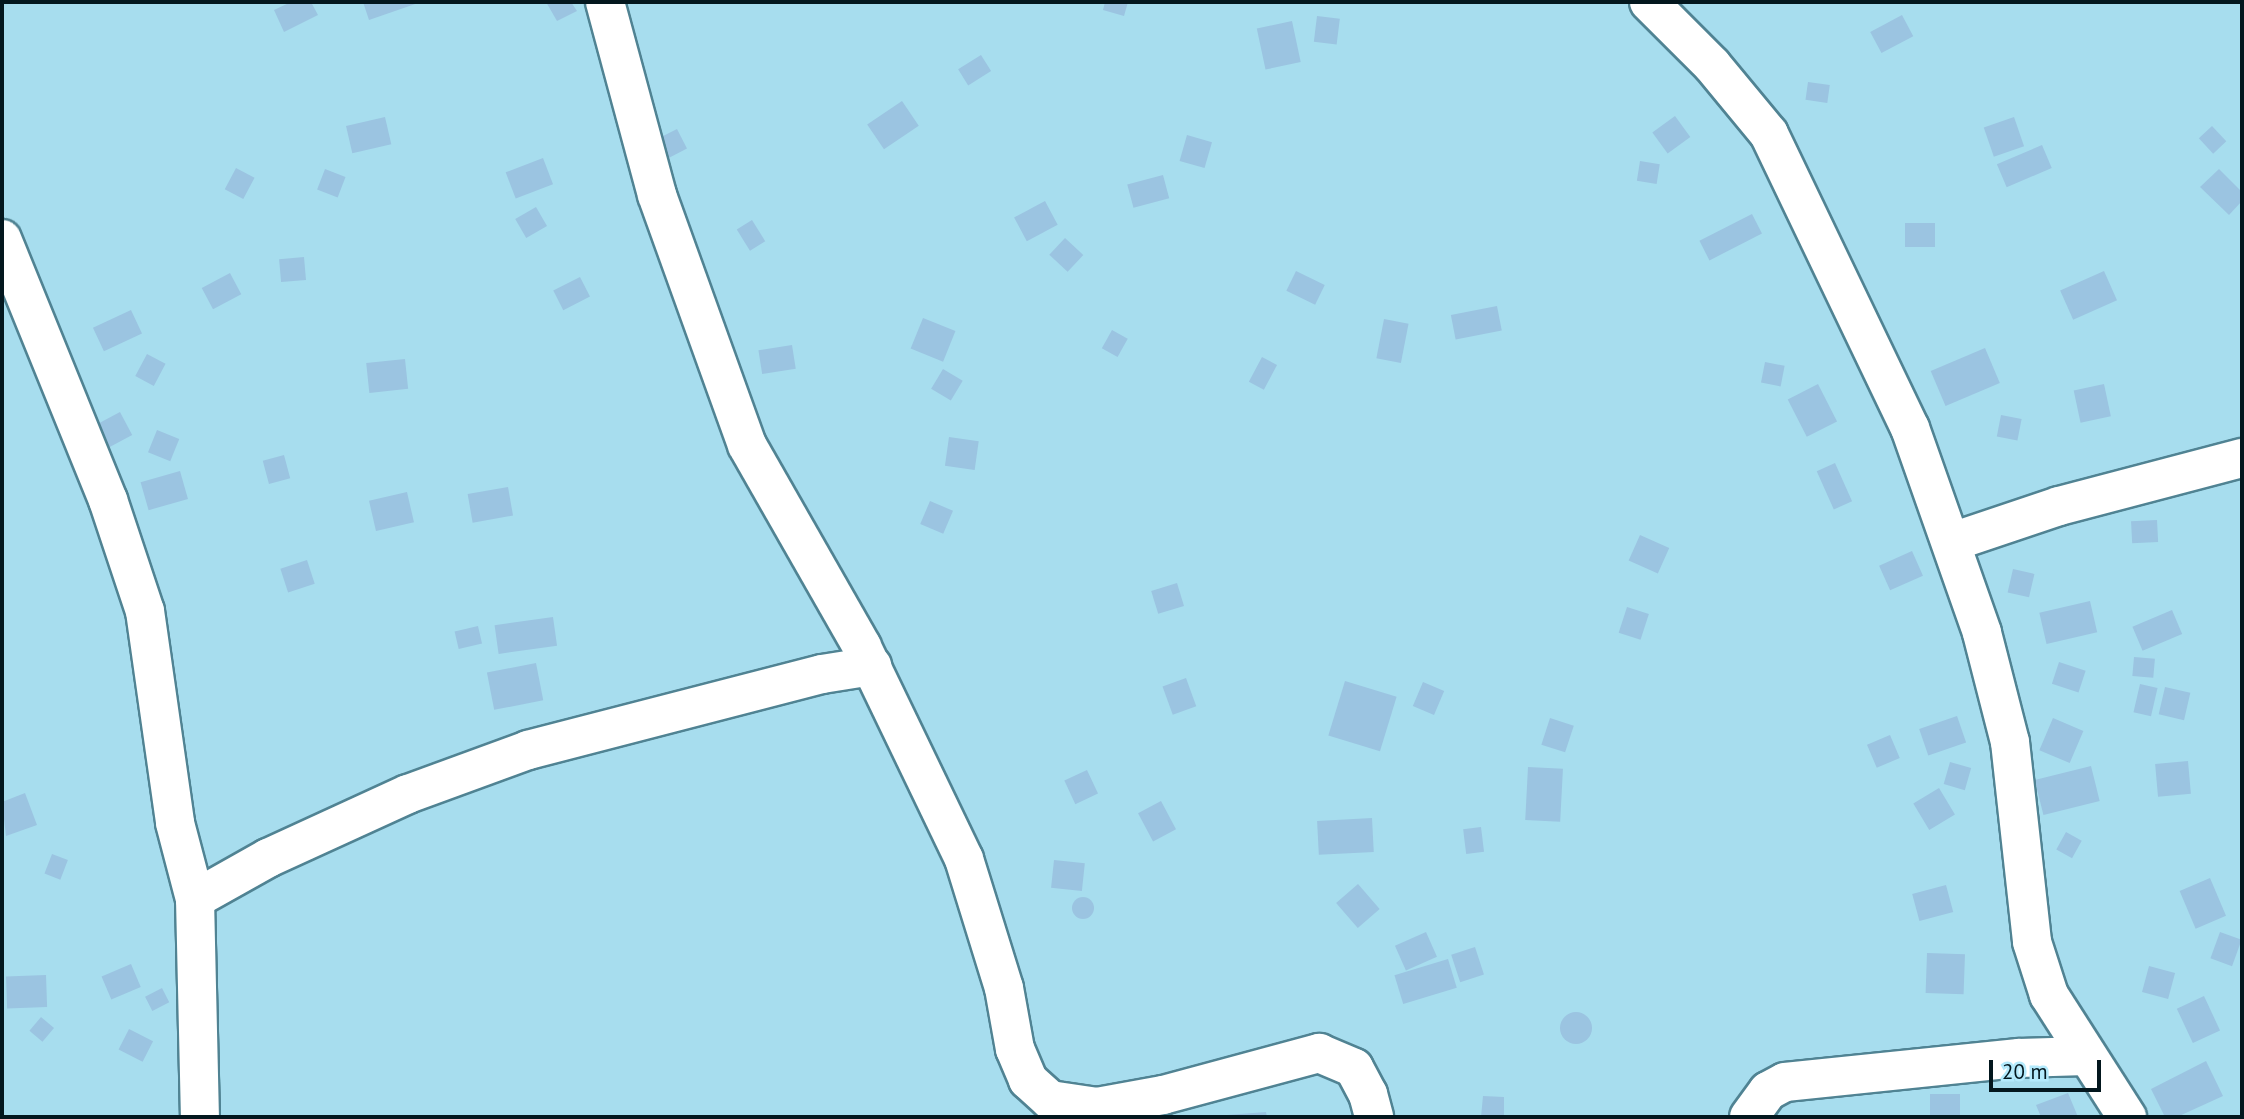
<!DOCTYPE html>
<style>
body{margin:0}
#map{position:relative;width:2244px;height:1119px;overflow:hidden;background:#a7ddee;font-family:"PT Sans",sans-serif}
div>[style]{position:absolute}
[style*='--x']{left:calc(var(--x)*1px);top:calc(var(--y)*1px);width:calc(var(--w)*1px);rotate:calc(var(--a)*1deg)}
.building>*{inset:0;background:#9bc4e1;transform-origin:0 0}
.round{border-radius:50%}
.roads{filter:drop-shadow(2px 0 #508393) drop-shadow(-2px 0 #508393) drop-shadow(0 2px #508393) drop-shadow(0 -2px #508393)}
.street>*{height:38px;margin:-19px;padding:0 19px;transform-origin:19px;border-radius:19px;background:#fff}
span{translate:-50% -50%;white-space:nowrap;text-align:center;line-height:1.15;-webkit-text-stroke:7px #b4eafc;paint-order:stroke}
.frame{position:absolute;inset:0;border:4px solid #03171e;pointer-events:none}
.scale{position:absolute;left:1989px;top:1060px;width:112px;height:32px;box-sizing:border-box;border:4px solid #03171e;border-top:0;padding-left:9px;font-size:21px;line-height:24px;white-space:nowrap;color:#03171e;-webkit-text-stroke:5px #b4eafc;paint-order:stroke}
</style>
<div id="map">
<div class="building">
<i style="clip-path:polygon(291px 2px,311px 2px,318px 15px,284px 32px,274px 10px)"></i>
<i style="clip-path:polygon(363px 2px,421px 2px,369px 20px)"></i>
<i style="clip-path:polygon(546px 2px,571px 2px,577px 11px,557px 21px)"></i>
<i style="clip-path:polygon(1105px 2px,1128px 2px,1124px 16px,1103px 10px)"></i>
<i style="left:1902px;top:15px;width:24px;height:36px;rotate:62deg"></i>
<i style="left:1317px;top:16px;width:23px;height:26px;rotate:7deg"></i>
<i style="left:1292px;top:21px;width:42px;height:36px;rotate:78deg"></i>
<i style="left:981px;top:55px;width:19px;height:27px;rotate:58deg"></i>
<i style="left:1808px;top:82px;width:22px;height:18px;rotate:8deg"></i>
<i style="left:902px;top:101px;width:30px;height:42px;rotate:56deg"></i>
<i style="left:1675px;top:116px;width:26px;height:28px;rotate:54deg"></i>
<i style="left:385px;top:117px;width:28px;height:40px;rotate:77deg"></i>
<i style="left:2014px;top:117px;width:31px;height:32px;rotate:71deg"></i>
<i style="left:2212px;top:126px;width:21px;height:18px;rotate:47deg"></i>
<i style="left:677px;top:129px;width:22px;height:20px;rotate:63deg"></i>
<i style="left:1187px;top:135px;width:26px;height:27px;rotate:16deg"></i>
<i style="left:2042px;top:145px;width:25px;height:49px;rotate:67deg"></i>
<i style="left:543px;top:158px;width:28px;height:40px;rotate:69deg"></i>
<i style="left:1640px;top:161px;width:20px;height:20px;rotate:9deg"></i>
<i style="left:236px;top:168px;width:21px;height:24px;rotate:28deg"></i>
<i style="left:325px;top:169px;width:22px;height:22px;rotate:21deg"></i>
<i style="clip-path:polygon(2219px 169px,2242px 192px,2242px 201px,2229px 215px,2200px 187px)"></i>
<i style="left:1163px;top:175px;width:24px;height:37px;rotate:75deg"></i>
<i style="left:1045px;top:201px;width:27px;height:35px;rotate:62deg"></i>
<i style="left:536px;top:207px;width:22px;height:24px;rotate:60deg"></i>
<i style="left:1752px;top:214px;width:22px;height:59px;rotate:63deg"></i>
<i style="left:752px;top:220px;width:25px;height:18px;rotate:58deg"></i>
<i style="left:1905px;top:223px;width:30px;height:24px"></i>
<i style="left:1065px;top:238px;width:25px;height:23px;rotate:43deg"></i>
<i style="left:304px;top:257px;width:23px;height:25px;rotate:85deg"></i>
<i style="left:1296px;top:271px;width:32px;height:22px;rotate:26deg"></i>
<i style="left:2104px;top:271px;width:32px;height:48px;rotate:66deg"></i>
<i style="left:230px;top:273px;width:24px;height:32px;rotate:62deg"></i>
<i style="left:580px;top:277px;width:22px;height:30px;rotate:63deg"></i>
<i style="left:1497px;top:306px;width:25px;height:47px;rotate:79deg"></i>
<i style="left:131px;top:310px;width:26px;height:42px;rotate:65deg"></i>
<i style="left:923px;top:318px;width:35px;height:33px;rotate:22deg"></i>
<i style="left:1384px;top:319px;width:25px;height:40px;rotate:11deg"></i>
<i style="left:1112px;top:330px;width:18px;height:21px;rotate:29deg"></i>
<i style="left:792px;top:345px;width:24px;height:34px;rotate:81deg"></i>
<i style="left:1985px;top:348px;width:38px;height:59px;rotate:67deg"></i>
<i style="left:147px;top:354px;width:21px;height:25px;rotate:28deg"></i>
<i style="left:1262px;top:357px;width:17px;height:28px;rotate:28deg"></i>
<i style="left:405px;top:359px;width:30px;height:39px;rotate:84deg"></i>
<i style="left:1765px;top:362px;width:20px;height:21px;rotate:11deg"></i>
<i style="left:943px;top:369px;width:23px;height:23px;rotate:31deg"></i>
<i style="left:1818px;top:384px;width:42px;height:34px;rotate:63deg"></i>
<i style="left:2104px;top:384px;width:33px;height:31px;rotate:78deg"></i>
<i style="left:120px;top:412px;width:26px;height:26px;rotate:62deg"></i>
<i style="left:2001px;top:415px;width:21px;height:22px;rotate:11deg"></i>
<i style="left:157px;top:430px;width:24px;height:24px;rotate:22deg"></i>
<i style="left:949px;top:437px;width:30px;height:29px;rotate:8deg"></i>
<i style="left:284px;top:455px;width:24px;height:22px;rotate:75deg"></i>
<i style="left:1835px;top:463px;width:42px;height:20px;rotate:66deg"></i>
<i style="left:180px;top:471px;width:29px;height:41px;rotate:74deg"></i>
<i style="left:508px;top:487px;width:29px;height:41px;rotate:80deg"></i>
<i style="left:407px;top:492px;width:31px;height:39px;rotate:77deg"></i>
<i style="left:930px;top:501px;width:25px;height:25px;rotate:23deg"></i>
<i style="left:2157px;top:520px;width:22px;height:26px;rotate:87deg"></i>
<i style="left:1640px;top:535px;width:32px;height:28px;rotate:24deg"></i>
<i style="left:1912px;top:551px;width:27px;height:36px;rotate:66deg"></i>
<i style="left:307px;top:560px;width:25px;height:28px;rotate:72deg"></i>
<i style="left:2013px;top:569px;width:22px;height:24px;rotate:13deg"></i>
<i style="left:1177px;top:583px;width:24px;height:27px;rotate:73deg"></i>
<i style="left:2090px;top:601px;width:32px;height:52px;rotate:77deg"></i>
<i style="left:1627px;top:607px;width:23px;height:27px;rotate:18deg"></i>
<i style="left:2172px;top:610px;width:26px;height:43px;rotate:67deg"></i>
<i style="left:553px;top:617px;width:29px;height:59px;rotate:82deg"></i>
<i style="left:478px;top:626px;width:18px;height:24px;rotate:77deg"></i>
<i style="left:2134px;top:657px;width:21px;height:19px;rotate:5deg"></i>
<i style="left:2059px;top:662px;width:28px;height:23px;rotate:18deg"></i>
<i style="left:536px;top:663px;width:38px;height:50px;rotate:79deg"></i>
<i style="left:1186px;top:678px;width:30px;height:25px;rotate:70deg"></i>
<i style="left:1345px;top:681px;width:54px;height:57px;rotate:17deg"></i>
<i style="left:1423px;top:682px;width:23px;height:26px;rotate:23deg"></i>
<i style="left:2140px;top:684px;width:18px;height:29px;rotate:13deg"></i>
<i style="left:2165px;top:687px;width:26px;height:28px;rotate:13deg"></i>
<i style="left:1957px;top:716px;width:28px;height:40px;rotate:71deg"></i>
<i style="left:1550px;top:718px;width:25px;height:28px;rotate:18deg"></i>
<i style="left:2053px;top:718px;width:33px;height:35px;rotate:23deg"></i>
<i style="left:1890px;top:735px;width:25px;height:25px;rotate:67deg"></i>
<i style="left:2188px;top:761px;width:33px;height:33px;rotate:85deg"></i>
<i style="left:1950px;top:762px;width:22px;height:23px;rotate:16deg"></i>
<i style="left:2091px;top:766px;width:36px;height:58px;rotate:76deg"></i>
<i style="left:1528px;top:767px;width:35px;height:53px;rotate:3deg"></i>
<i style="left:1087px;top:770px;width:26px;height:25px;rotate:65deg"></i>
<i style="left:1939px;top:788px;width:31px;height:30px;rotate:59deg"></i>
<i style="clip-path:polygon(25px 793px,37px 825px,6px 836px,2px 802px)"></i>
<i style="left:1161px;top:801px;width:32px;height:26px;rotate:62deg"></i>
<i style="left:1372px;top:818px;width:34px;height:55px;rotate:87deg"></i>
<i style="left:1481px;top:827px;width:25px;height:18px;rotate:83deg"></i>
<i style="left:2066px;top:832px;width:18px;height:20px;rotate:29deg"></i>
<i style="left:52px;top:854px;width:17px;height:21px;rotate:21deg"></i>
<i style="left:1054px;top:860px;width:31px;height:28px;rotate:6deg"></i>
<i style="left:2210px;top:878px;width:41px;height:33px;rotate:67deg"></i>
<i style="left:1358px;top:884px;width:33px;height:29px;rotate:49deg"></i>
<i style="left:1946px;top:885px;width:28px;height:35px;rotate:75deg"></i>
<i class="round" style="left:1072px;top:897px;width:22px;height:22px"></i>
<i style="left:1426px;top:932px;width:27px;height:34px;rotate:66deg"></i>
<i style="left:2220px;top:932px;width:23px;height:28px;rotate:20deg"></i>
<i style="left:1475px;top:947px;width:29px;height:25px;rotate:72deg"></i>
<i style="left:1927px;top:953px;width:38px;height:40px;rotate:2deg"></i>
<i style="left:1448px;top:959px;width:30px;height:56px;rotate:73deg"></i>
<i style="left:131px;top:964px;width:25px;height:32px;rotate:67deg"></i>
<i style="left:2149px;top:966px;width:27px;height:27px;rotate:15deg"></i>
<i style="left:46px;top:975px;width:32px;height:40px;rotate:88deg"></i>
<i style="left:162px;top:988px;width:16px;height:19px;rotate:63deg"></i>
<i style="left:2204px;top:996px;width:38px;height:30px;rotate:65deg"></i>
<i class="round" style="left:1560px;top:1012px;width:32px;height:32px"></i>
<i style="left:41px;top:1017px;width:17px;height:18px;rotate:40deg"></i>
<i style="left:129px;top:1029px;width:27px;height:23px;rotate:27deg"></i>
<i style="clip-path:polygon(2206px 1061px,2223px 1096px,2177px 1117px,2165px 1117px,2151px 1089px)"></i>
<i style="clip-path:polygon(2068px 1093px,2078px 1117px,2041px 1117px,2036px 1105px)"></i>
<i style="left:1930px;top:1094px;width:30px;height:23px"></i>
<i style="clip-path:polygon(1483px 1096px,1504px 1097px,1504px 1115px,1509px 1117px,1481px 1117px)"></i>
<i style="clip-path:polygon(1266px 1112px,1267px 1117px,1227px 1117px,1227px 1115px)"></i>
</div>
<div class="roads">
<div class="street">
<i style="--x:605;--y:2;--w:200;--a:74.9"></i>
<i style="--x:657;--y:195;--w:266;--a:70.2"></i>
<i style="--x:747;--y:445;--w:232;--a:60.3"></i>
<i style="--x:862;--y:647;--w:235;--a:64.3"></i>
<i style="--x:964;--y:859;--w:135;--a:72.8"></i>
<i style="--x:1004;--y:988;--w:62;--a:79.8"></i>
<i style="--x:1015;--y:1049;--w:34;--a:67"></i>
<i style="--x:1028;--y:1080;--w:30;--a:42"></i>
<i style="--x:1050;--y:1100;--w:48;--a:8.5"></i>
<i style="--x:1097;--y:1107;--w:67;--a:-10.3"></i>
<i style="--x:1163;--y:1095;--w:162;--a:-15.1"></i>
<i style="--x:1319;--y:1053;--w:38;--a:23"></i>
<i style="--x:1354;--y:1068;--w:30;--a:62"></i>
<i style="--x:1368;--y:1094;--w:24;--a:75"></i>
<i style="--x:1649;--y:2;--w:89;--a:45"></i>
<i style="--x:1712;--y:65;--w:89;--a:50.4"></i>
<i style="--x:1769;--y:134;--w:326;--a:64.4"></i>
<i style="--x:1910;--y:428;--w:217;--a:70.6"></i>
<i style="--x:1982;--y:633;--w:113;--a:75.6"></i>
<i style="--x:2010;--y:742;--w:201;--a:83.7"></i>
<i style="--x:2032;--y:942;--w:56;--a:72.2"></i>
<i style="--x:2049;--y:995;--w:145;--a:57.4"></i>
<i style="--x:2;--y:239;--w:282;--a:67.9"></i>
<i style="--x:108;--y:500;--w:117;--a:71.6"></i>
<i style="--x:145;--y:611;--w:214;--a:81.9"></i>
<i style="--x:175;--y:823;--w:79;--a:75.3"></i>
<i style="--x:195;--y:899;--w:218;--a:88.7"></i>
<i style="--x:1952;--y:542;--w:113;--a:-18.6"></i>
<i style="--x:2059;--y:506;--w:189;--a:-14.7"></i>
<i style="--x:195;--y:899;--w:84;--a:-29.3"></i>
<i style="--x:268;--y:858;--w:154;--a:-24.6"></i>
<i style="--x:408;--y:794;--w:128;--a:-20.1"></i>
<i style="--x:528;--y:750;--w:304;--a:-14.5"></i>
<i style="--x:822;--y:674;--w:51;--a:-9.1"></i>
<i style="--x:1749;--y:1117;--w:32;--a:-54"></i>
<i style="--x:1768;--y:1091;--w:19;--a:-28"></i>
<i style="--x:1785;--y:1082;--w:235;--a:-5.9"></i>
<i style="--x:2019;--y:1058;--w:67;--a:-1.7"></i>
</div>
</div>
<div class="frame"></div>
<div class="scale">20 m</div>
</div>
